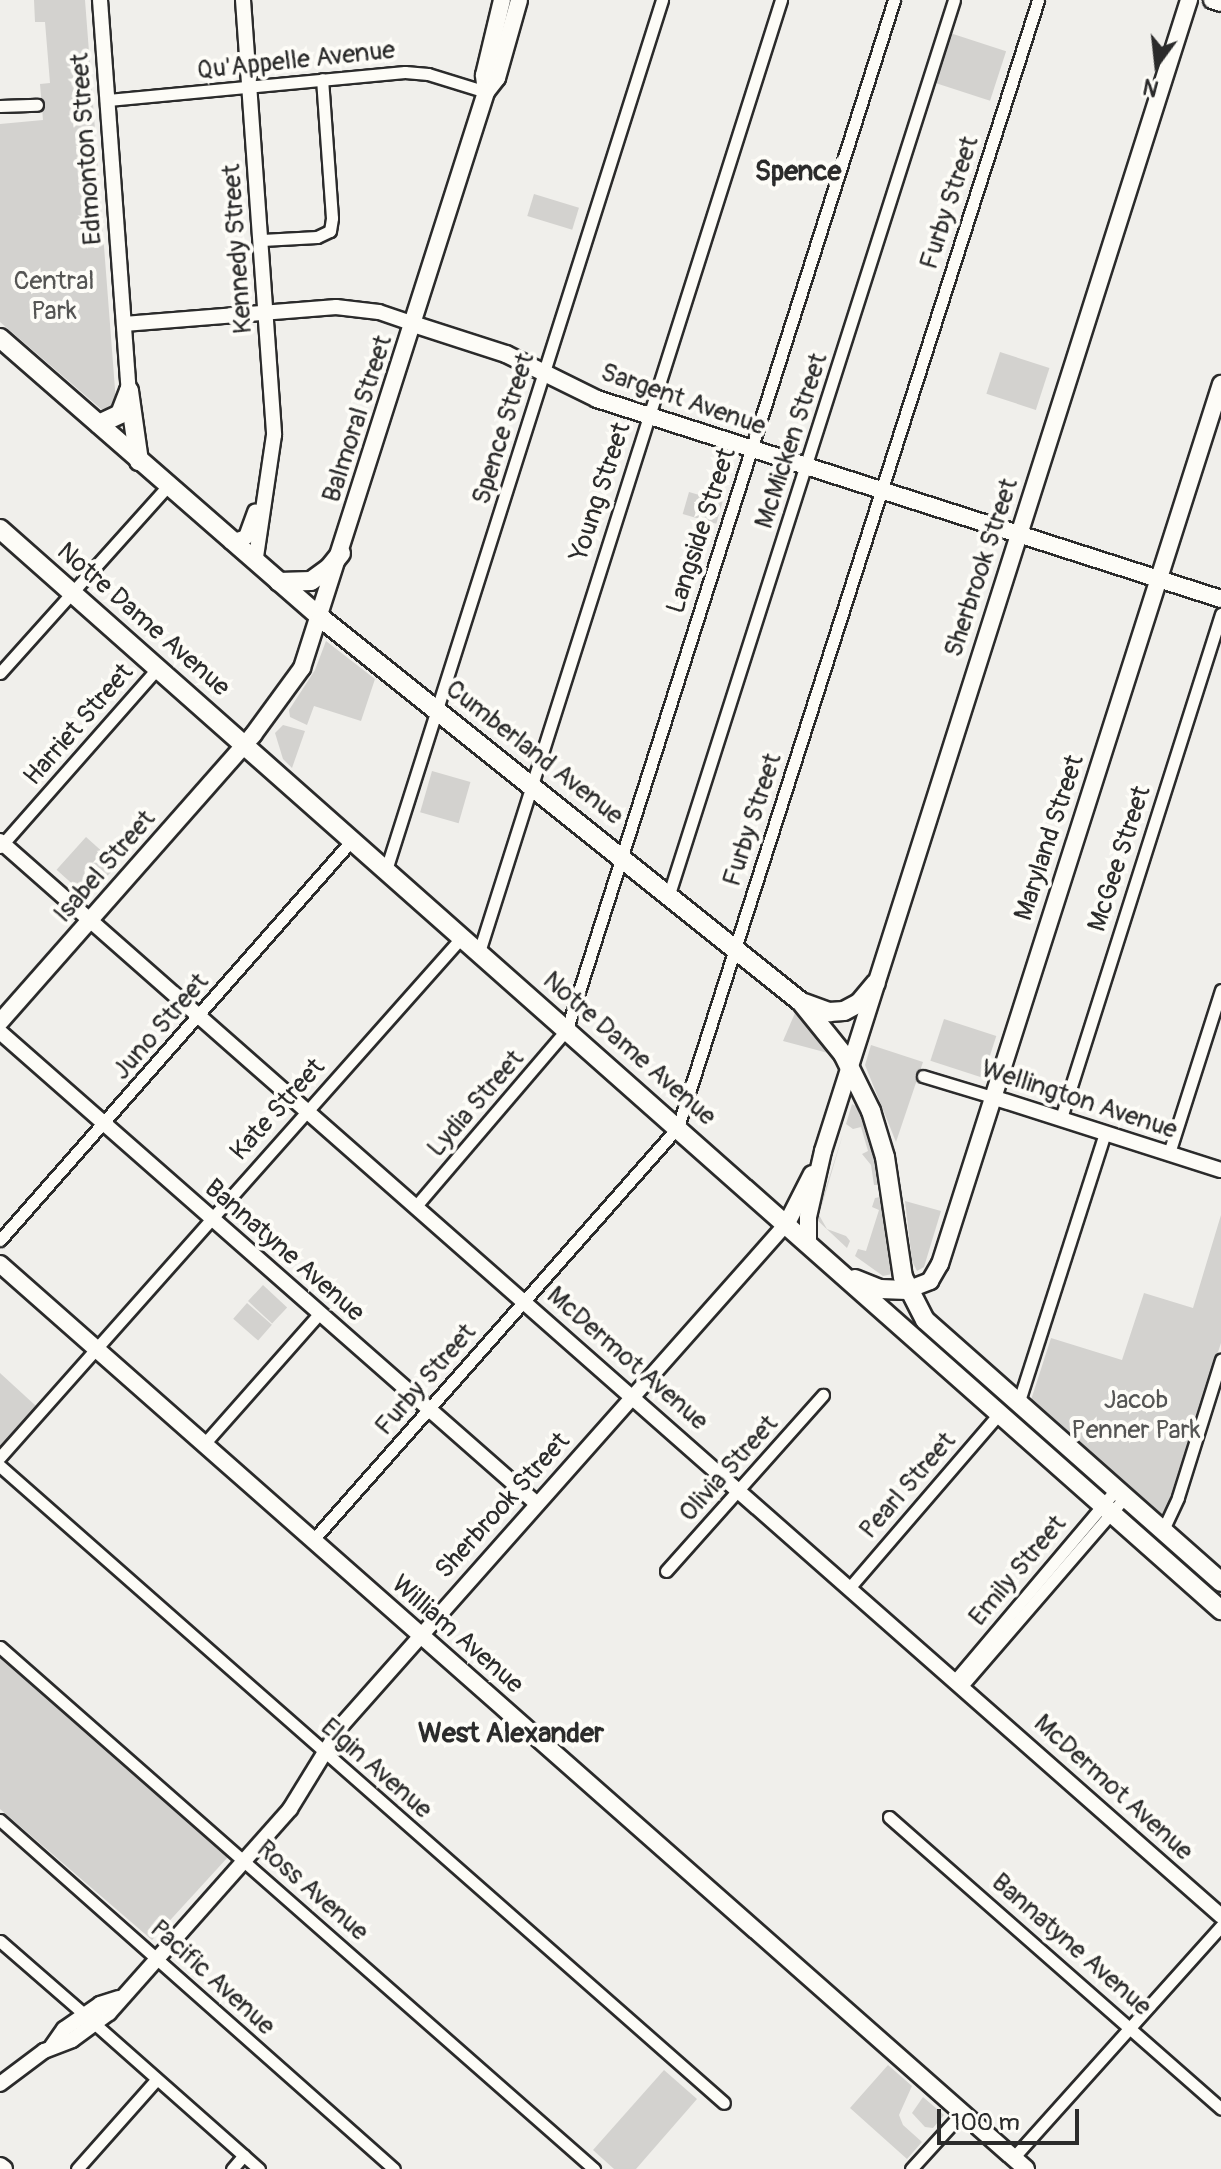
<!DOCTYPE html>
<style>
body{margin:0}
#map{position:relative;width:1221px;height:2169px;overflow:hidden;background:#f0efeb;font-family:Pangolin,sans-serif}
div>[style]{position:absolute}
[style*='--x']{left:calc(var(--x)*1px);top:calc(var(--y)*1px);width:calc(var(--w)*1px);rotate:calc(var(--a)*1deg)}
.green>*{inset:0;background:#d3d2cf;transform-origin:0 0}
.roads{filter:drop-shadow(2px 0 #2b2b2b) drop-shadow(-2px 0 #2b2b2b) drop-shadow(0 2px #2b2b2b) drop-shadow(0 -2px #2b2b2b)}
.minor>*{height:11px;margin:-5.5px;padding:0 5.5px;transform-origin:5.5px;border-radius:5.5px;background:#fdfcf7}
.tertiary>*{height:14px;margin:-7px;padding:0 7px;transform-origin:7px;border-radius:7px;background:#fdfcf7}
.secondary>*{height:16px;margin:-8px;padding:0 8px;transform-origin:8px;border-radius:8px;background:#fdfcf7}
.primary>*{height:18px;margin:-9px;padding:0 9px;transform-origin:9px;border-radius:9px;background:#fdfcf7}
span{translate:-50% -50%;white-space:nowrap;text-align:center;line-height:1.15;-webkit-text-stroke:8px #fdfcf7;paint-order:stroke}
.street-label{font-size:26px;color:#2b2b2b}
.park-label{font-size:26px;color:#555554}
.neighbourhood-label{font-size:28px;color:#2b2b2b;font-weight:700}
.north{position:absolute;left:1117px;top:24px;width:80px;height:80px;-webkit-text-stroke:6px #fdfcf7;paint-order:stroke;rotate:195deg;font-size:22px;font-weight:700;line-height:32px;text-align:center;color:#2b2b2b}
.north::after{content:'';display:block;margin:auto;width:28px;height:36px;background:#2b2b2b;clip-path:polygon(50% 0,100% 100%,50% 72%,0 100%)}
.scale{position:absolute;left:937px;top:2109px;width:142px;height:36px;box-sizing:border-box;border:4px solid #2b2b2b;border-top:0;padding-left:10px;font-size:24px;line-height:28px;white-space:nowrap;color:#2b2b2b;-webkit-text-stroke:6px #fdfcf7;paint-order:stroke}
</style>
<div id="map">
<div class="green">
<i style="clip-path:polygon(34px 0,85px 0,116px 402px,108px 411px,101px 409px,0 322px,0 124px,43px 120px,40px 84px,50px 83px,45px 22px,35px 22px)"></i>
<i style="left:950px;top:33px;width:59px;height:52px;rotate:18deg"></i>
<i style="left:534px;top:194px;width:47px;height:23px;rotate:17deg"></i>
<i style="left:1000px;top:352px;width:52px;height:44px;rotate:18deg"></i>
<i style="left:689px;top:492px;width:35px;height:23px;rotate:16deg"></i>
<i style="clip-path:polygon(326px 641px,375px 679px,361px 721px,314px 706px,307px 725px,290px 717px,289px 710px,315px 670px)"></i>
<i style="clip-path:polygon(283px 725px,305px 731px,292px 768px,283px 759px,275px 733px)"></i>
<i style="left:432px;top:771px;width:40px;height:43px;rotate:16deg"></i>
<i style="left:86px;top:837px;width:42px;height:44px;rotate:42deg"></i>
<i style="clip-path:polygon(795px 1013px,812px 1031px,828px 1053px,783px 1041px)"></i>
<i style="left:944px;top:1019px;width:55px;height:44px;rotate:18deg"></i>
<i style="clip-path:polygon(871px 1045px,923px 1062px,896px 1142px,865px 1065px)"></i>
<i style="clip-path:polygon(852px 1104px,861px 1109px,871px 1137px,879px 1185px,874px 1185px,871px 1165px,862px 1154px,868px 1151px,861px 1127px,853px 1129px,846px 1124px)"></i>
<i style="clip-path:polygon(843px 1134px,819px 1215px,827px 1229px,846px 1236px,850px 1241px,847px 1248px,816px 1219px)"></i>
<i style="clip-path:polygon(880px 1197px,892px 1274px,883px 1276px,855px 1256px,858px 1249px,866px 1251px,879px 1210px,872px 1207px,875px 1198px)"></i>
<i style="clip-path:polygon(905px 1201px,941px 1211px,924px 1267px,917px 1271px,912px 1261px)"></i>
<i style="clip-path:polygon(1221px 1215px,1221px 1343px,1164px 1516px,1031px 1400px,1051px 1338px,1122px 1360px,1144px 1293px,1193px 1308px)"></i>
<i style="left:263px;top:1285px;width:33px;height:22px;rotate:43deg"></i>
<i style="left:247px;top:1303px;width:33px;height:21px;rotate:41deg"></i>
<i style="clip-path:polygon(0 1373px,36px 1406px,0 1446px)"></i>
<i style="clip-path:polygon(0 1657px,228px 1857px,152px 1940px,0 1809px)"></i>
<i style="clip-path:polygon(888px 2065px,912px 2086px,899px 2115px,903px 2125px,922px 2142px,907px 2159px,850px 2108px)"></i>
<i style="clip-path:polygon(664px 2070px,697px 2099px,636px 2169px,614px 2169px,593px 2150px)"></i>
<i style="clip-path:polygon(923px 2097px,944px 2115px,933px 2128px,925px 2127px,912px 2113px)"></i>
</div>
<div class="roads">
<div class="minor">
<i style="--x:108;--y:100;--w:298;--a:-5.4"></i>
<i style="--x:405;--y:72;--w:23;--a:5"></i>
<i style="--x:428;--y:74;--w:61;--a:17.2"></i>
<i style="--x:0;--y:106;--w:37;--a:-2"></i>
<i style="--x:262;--y:240;--w:55;--a:-3.1"></i>
<i style="--x:317;--y:237;--w:14;--a:-25"></i>
<i style="--x:330;--y:231;--w:13;--a:-81"></i>
<i style="--x:332;--y:218;--w:139;--a:-94.1"></i>
<i style="--x:0;--y:673;--w:250;--a:-48.1"></i>
<i style="--x:0;--y:847;--w:239;--a:-48.6"></i>
<i style="--x:386;--y:870;--w:913;--a:-72.4"></i>
<i style="--x:669;--y:894;--w:938;--a:-72.32"></i>
<i style="--x:479;--y:952;--w:999;--a:-72.4"></i>
<i style="--x:923;--y:1076;--w:72;--a:16.9"></i>
<i style="--x:1061;--y:1118;--w:529;--a:-72.39"></i>
<i style="--x:1169;--y:1153;--w:171;--a:-72.3"></i>
<i style="--x:416;--y:1206;--w:233;--a:-49.5"></i>
<i style="--x:567;--y:1029;--w:1080;--a:-72.37"></i>
<i style="--x:0;--y:1240;--w:533;--a:-48.65"></i>
<i style="--x:1018;--y:1404;--w:285;--a:-72.2"></i>
<i style="--x:204;--y:1444;--w:174;--a:-48.5"></i>
<i style="--x:0;--y:1457;--w:696;--a:-48.38"></i>
<i style="--x:0;--y:1466;--w:964;--a:41.34"></i>
<i style="--x:1162;--y:1532;--w:38;--a:-65"></i>
<i style="--x:1178;--y:1497;--w:144;--a:-72.6"></i>
<i style="--x:312;--y:1541;--w:553;--a:-48.52"></i>
<i style="--x:678;--y:1127;--w:1183;--a:-72.28"></i>
<i style="--x:666;--y:1571;--w:236;--a:-48.3"></i>
<i style="--x:850;--y:1587;--w:228;--a:-49.3"></i>
<i style="--x:0;--y:1647;--w:791;--a:41.31"></i>
<i style="--x:955;--y:1680;--w:248;--a:-49.8"></i>
<i style="--x:962;--y:1686;--w:248;--a:-49.2"></i>
<i style="--x:889;--y:1817;--w:442;--a:41.3"></i>
<i style="--x:0;--y:1820;--w:526;--a:41.53"></i>
<i style="--x:0;--y:1941;--w:113;--a:41"></i>
<i style="--x:95;--y:2024;--w:219;--a:41.5"></i>
<i style="--x:1013;--y:2158;--w:312;--a:-48.1"></i>
<i style="--x:77;--y:2169;--w:120;--a:-48.4"></i>
<i style="--x:232;--y:2169;--w:18;--a:-49"></i>
<i style="--x:911;--y:2169;--w:76;--a:-47.7"></i>
</div>
<div class="tertiary">
<i style="--x:100;--y:0;--w:392;--a:85.8"></i>
<i style="--x:243;--y:0;--w:436;--a:85.9"></i>
<i style="--x:274;--y:435;--w:129;--a:98.4"></i>
<i style="--x:124;--y:324;--w:213;--a:-4.6"></i>
<i style="--x:336;--y:307;--w:43;--a:6.6"></i>
<i style="--x:379;--y:312;--w:36;--a:19"></i>
<i style="--x:231;--y:542;--w:16;--a:-18"></i>
<i style="--x:246;--y:537;--w:27;--a:-70"></i>
<i style="--x:0;--y:841;--w:1627;--a:41.36"></i>
<i style="--x:0;--y:1032;--w:715;--a:41.31"></i>
<i style="--x:992;--y:1097;--w:240;--a:17.7"></i>
<i style="--x:52;--y:2046;--w:21;--a:-55"></i>
<i style="--x:64;--y:2029;--w:44;--a:-34.8"></i>
<i style="--x:100;--y:2004;--w:19;--a:-18"></i>
<i style="--x:0;--y:2084;--w:55;--a:-36.9"></i>
<i style="--x:44;--y:2051;--w:30;--a:-21"></i>
<i style="--x:72;--y:2040;--w:46;--a:-36.1"></i>
<i style="--x:109;--y:2013;--w:273;--a:-48.4"></i>
<i style="--x:290;--y:1809;--w:97;--a:-58.4"></i>
<i style="--x:341;--y:1726;--w:672;--a:-48.44"></i>
</div>
<div class="secondary">
<i style="--x:1212;--y:0;--w:9;--a:18"></i>
<i style="--x:486;--y:92;--w:18;--a:-52"></i>
<i style="--x:497;--y:78;--w:81;--a:-74.2"></i>
<i style="--x:413;--y:324;--w:98;--a:17.9"></i>
<i style="--x:506;--y:354;--w:102;--a:26.3"></i>
<i style="--x:597;--y:399;--w:655;--a:17.77"></i>
<i style="--x:0;--y:1022;--w:383;--a:-48.6"></i>
<i style="--x:253;--y:735;--w:83;--a:-53.8"></i>
<i style="--x:302;--y:668;--w:605;--a:-72.28"></i>
<i style="--x:486;--y:92;--w:17;--a:-97"></i>
<i style="--x:484;--y:75;--w:77;--a:-76.5"></i>
<i style="--x:787;--y:1223;--w:55;--a:-63"></i>
<i style="--x:808;--y:1241;--w:24;--a:-90"></i>
<i style="--x:808;--y:1217;--w:68;--a:-77.2"></i>
<i style="--x:823;--y:1151;--w:1208;--a:-72.36"></i>
<i style="--x:0;--y:1264;--w:1368;--a:41.41"></i>
<i style="--x:907;--y:1290;--w:25;--a:-21"></i>
<i style="--x:930;--y:1281;--w:20;--a:-60"></i>
<i style="--x:940;--y:1264;--w:924;--a:-72.29"></i>
<i style="--x:0;--y:2166;--w:5;--a:37"></i>
</div>
<div class="primary">
<i style="--x:0;--y:338;--w:426;--a:41.1"></i>
<i style="--x:321;--y:618;--w:615;--a:38.66"></i>
<i style="--x:801;--y:1002;--w:67;--a:51.1"></i>
<i style="--x:843;--y:1054;--w:64;--a:63.8"></i>
<i style="--x:871;--y:1111;--w:48;--a:73.1"></i>
<i style="--x:885;--y:1157;--w:121;--a:81.5"></i>
<i style="--x:903;--y:1277;--w:48;--a:62.9"></i>
<i style="--x:925;--y:1320;--w:395;--a:41.5"></i>
<i style="--x:129;--y:391;--w:71;--a:81.9"></i>
<i style="--x:99;--y:424;--w:23;--a:-25"></i>
<i style="--x:120;--y:414;--w:25;--a:-69"></i>
<i style="--x:0;--y:529;--w:1631;--a:41.52"></i>
<i style="--x:279;--y:582;--w:32;--a:-2"></i>
<i style="--x:311;--y:581;--w:22;--a:-36"></i>
<i style="--x:329;--y:568;--w:19;--a:-51"></i>
<i style="--x:804;--y:1003;--w:27;--a:20"></i>
<i style="--x:829;--y:1012;--w:15;--a:-4"></i>
<i style="--x:844;--y:1011;--w:17;--a:-28"></i>
<i style="--x:859;--y:1003;--w:26;--a:-50"></i>
<i style="--x:855;--y:1279;--w:27;--a:22"></i>
<i style="--x:880;--y:1289;--w:27;--a:2"></i>
</div>
</div>
<div class="street-label">
<span style="left:296px;top:61px;rotate:-6deg">Qu'Appelle Avenue</span>
<span style="left:87px;top:149px;rotate:-94deg">Edmonton Street</span>
<span style="left:950px;top:203px;rotate:-72deg">Furby Street</span>
<span style="left:238px;top:249px;rotate:-94deg">Kennedy Street</span>
<span style="left:683px;top:400px;rotate:19deg">Sargent Avenue</span>
<span style="left:358px;top:419px;rotate:-72deg">Balmoral Street</span>
<span style="left:504px;top:429px;rotate:-73deg">Spence Street</span>
<span style="left:792px;top:441px;rotate:-72deg">McMicken Street</span>
<span style="left:601px;top:492px;rotate:-72deg">Young Street</span>
<span style="left:702px;top:531px;rotate:-72deg">Langside Street</span>
<span style="left:982px;top:568px;rotate:-72deg">Sherbrook Street</span>
<span style="left:143px;top:620px;rotate:41deg">Notre Dame Avenue</span>
<span style="left:79px;top:725px;rotate:-49deg">Harriet Street</span>
<span style="left:534px;top:753px;rotate:38deg">Cumberland Avenue</span>
<span style="left:753px;top:820px;rotate:-72deg">Furby Street</span>
<span style="left:1050px;top:838px;rotate:-72deg">Maryland Street</span>
<span style="left:1120px;top:859px;rotate:-72deg">McGee Street</span>
<span style="left:105px;top:867px;rotate:-49deg">Isabel Street</span>
<span style="left:161px;top:1027px;rotate:-49deg">Juno Street</span>
<span style="left:629px;top:1049px;rotate:41deg">Notre Dame Avenue</span>
<span style="left:1079px;top:1100px;rotate:18deg">Wellington Avenue</span>
<span style="left:476px;top:1104px;rotate:-49deg">Lydia Street</span>
<span style="left:278px;top:1110px;rotate:-48deg">Kate Street</span>
<span style="left:284px;top:1251px;rotate:41deg">Bannatyne Avenue</span>
<span style="left:627px;top:1359px;rotate:41deg">McDermot Avenue</span>
<span style="left:426px;top:1380px;rotate:-49deg">Furby Street</span>
<span style="left:729px;top:1469px;rotate:-48deg">Olivia Street</span>
<span style="left:908px;top:1486px;rotate:-49deg">Pearl Street</span>
<span style="left:503px;top:1506px;rotate:-48deg">Sherbrook Street</span>
<span style="left:1018px;top:1571px;rotate:-50deg">Emily Street</span>
<span style="left:457px;top:1635px;rotate:41deg">William Avenue</span>
<span style="left:376px;top:1769px;rotate:41deg">Elgin Avenue</span>
<span style="left:1113px;top:1788px;rotate:42deg">McDermot Avenue</span>
<span style="left:312px;top:1891px;rotate:41deg">Ross Avenue</span>
<span style="left:1071px;top:1945px;rotate:41deg">Bannatyne Avenue</span>
<span style="left:212px;top:1978px;rotate:42deg">Pacific Avenue</span>
</div>
<div class="park-label">
<span style="left:54px;top:297px">Central<br>Park</span>
<span style="left:1136px;top:1416px">Jacob<br>Penner Park</span>
</div>
<div class="neighbourhood-label">
<span style="left:798px;top:172px">Spence</span>
<span style="left:511px;top:1734px">West Alexander</span>
</div>
<div class="north">N</div>
<div class="scale">100 m</div>
</div>
